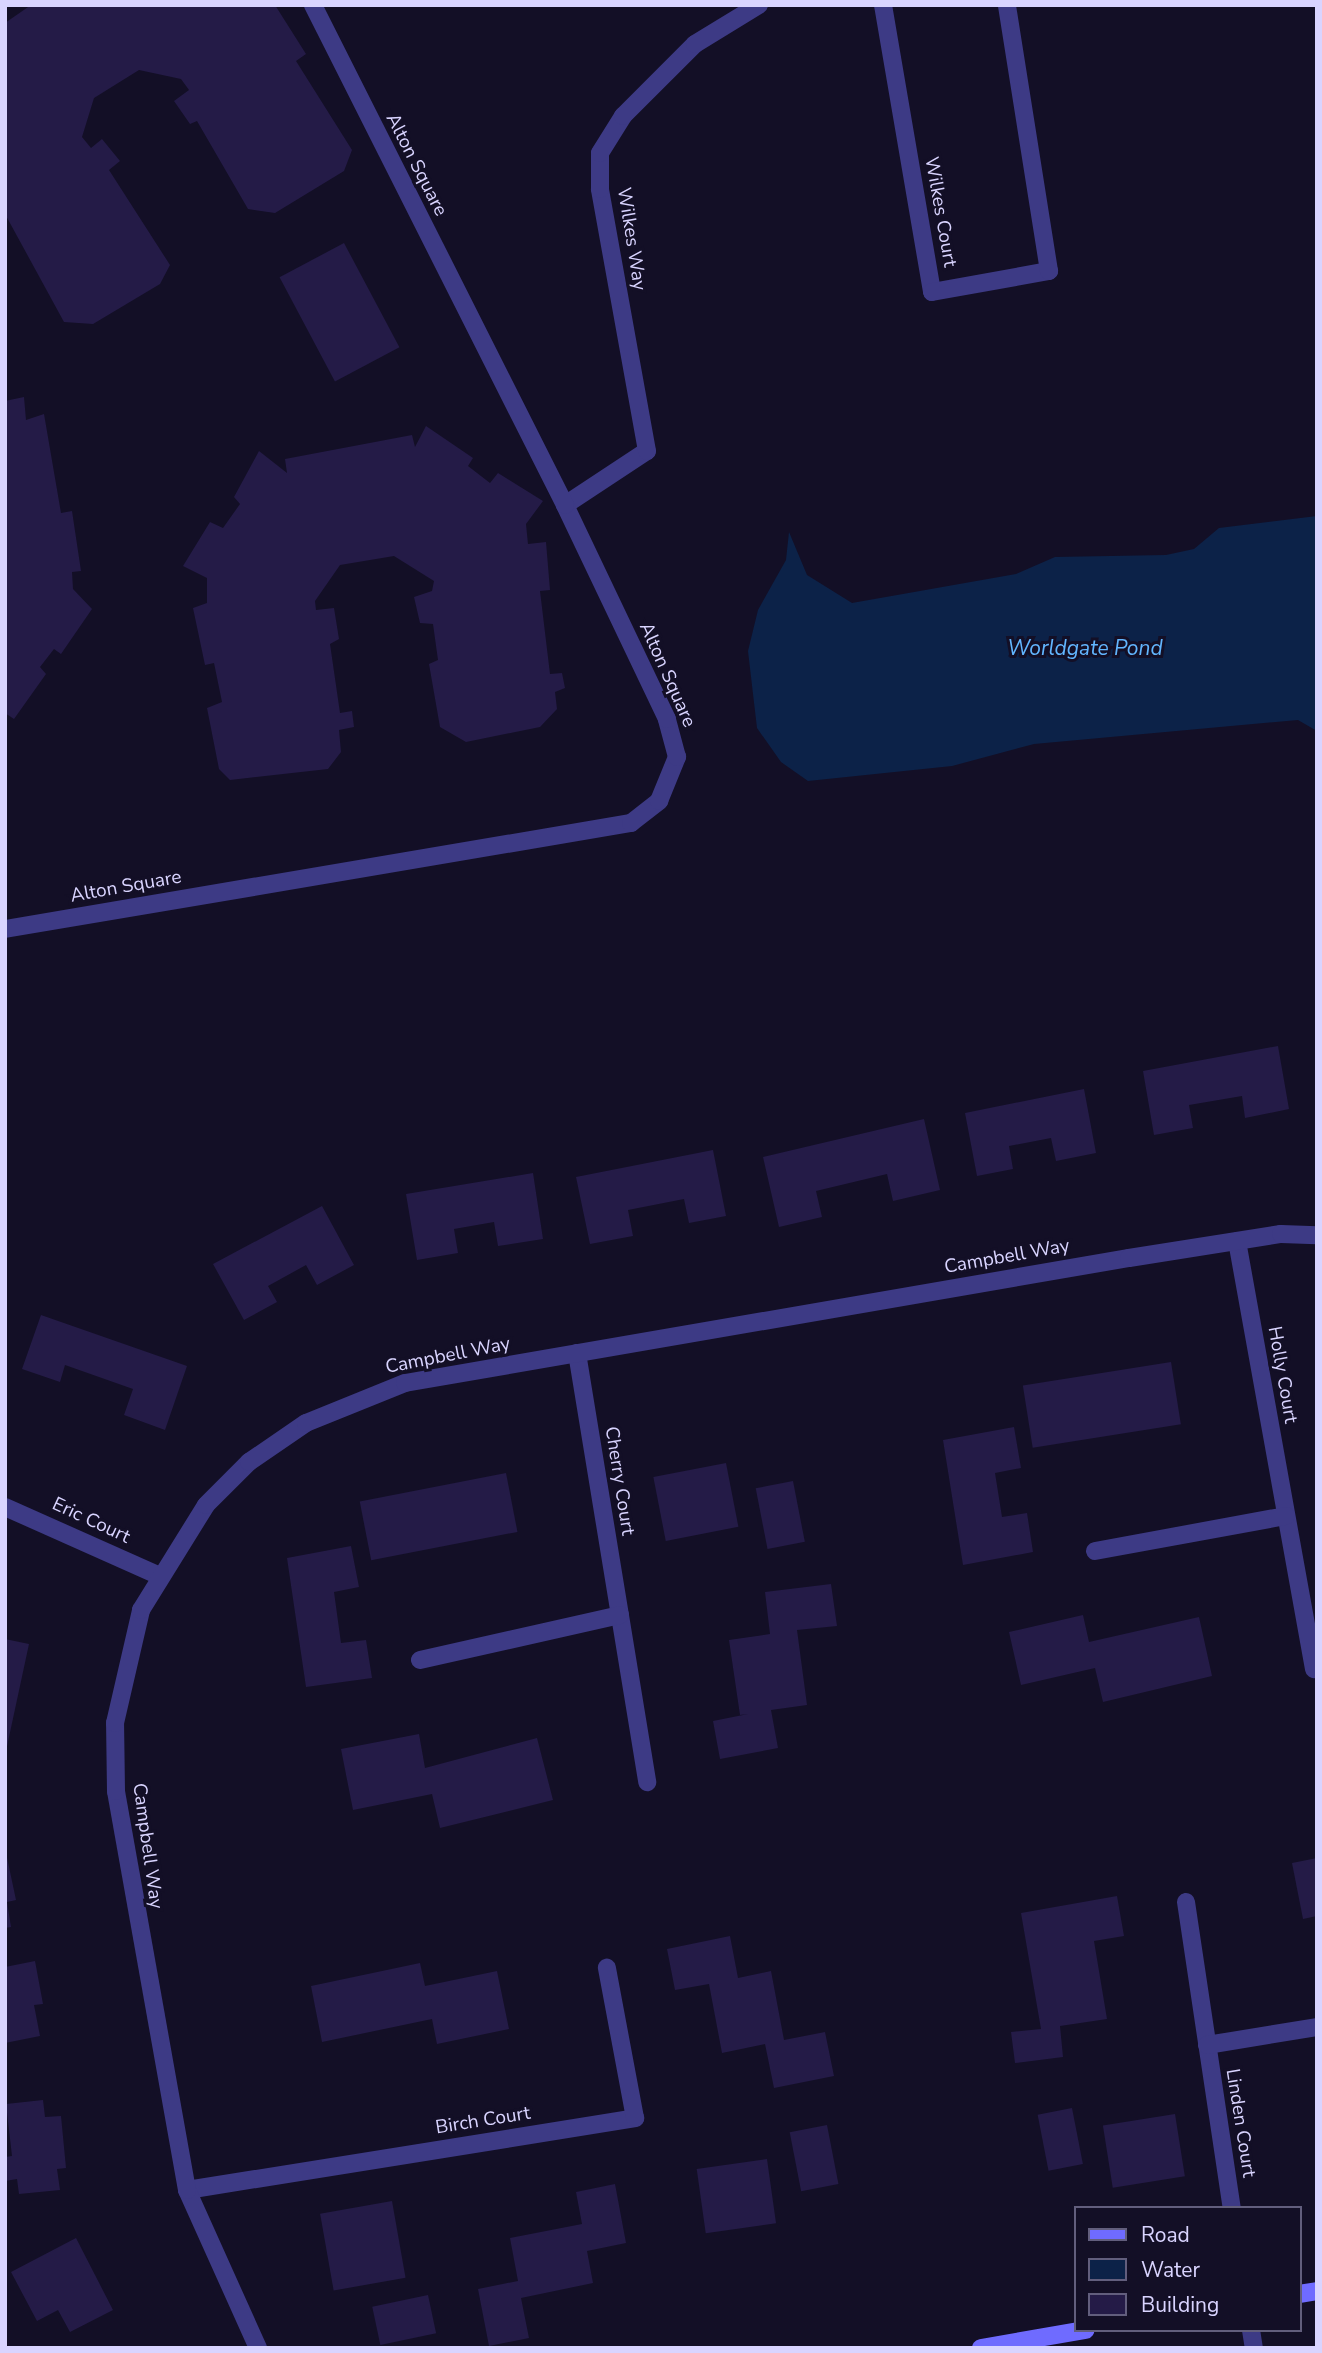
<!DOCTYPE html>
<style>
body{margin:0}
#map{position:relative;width:1322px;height:2353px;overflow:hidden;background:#130f26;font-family:"Nunito Sans",sans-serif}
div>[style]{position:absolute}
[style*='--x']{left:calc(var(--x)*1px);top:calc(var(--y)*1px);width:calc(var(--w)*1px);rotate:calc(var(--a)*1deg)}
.water>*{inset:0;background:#0c2248}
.building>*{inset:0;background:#241b47;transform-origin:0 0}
.street>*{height:18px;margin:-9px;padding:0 9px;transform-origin:9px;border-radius:9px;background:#3d3a85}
.secondary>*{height:18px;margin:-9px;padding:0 9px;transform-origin:9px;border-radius:9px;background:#6f6bff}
span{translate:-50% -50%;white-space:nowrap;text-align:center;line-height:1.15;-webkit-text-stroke:6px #130f26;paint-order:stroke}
.street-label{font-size:19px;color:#d9d4ff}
.water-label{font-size:21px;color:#62b6ff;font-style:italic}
.frame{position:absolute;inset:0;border:7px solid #d9d4ff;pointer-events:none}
.legend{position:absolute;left:1074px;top:2206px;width:228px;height:126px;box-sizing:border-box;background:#130f26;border:2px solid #625e7d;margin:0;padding:9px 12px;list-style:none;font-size:21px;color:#d9d4ff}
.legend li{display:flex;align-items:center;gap:14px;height:35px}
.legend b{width:35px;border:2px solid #625e7d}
</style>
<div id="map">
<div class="water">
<i style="clip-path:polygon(1317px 516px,1317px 731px,1298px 720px,1034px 744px,952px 766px,808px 781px,781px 762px,757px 728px,748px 651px,758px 610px,786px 560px,789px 532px,807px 575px,852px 603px,1016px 574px,1055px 557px,1166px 555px,1194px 549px,1219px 528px)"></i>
</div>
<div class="building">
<i style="clip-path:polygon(31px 5px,275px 5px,306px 54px,296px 61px,352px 150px,344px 171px,275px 213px,248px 209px,197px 121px,190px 124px,174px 101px,189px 90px,181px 79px,139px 70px,94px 98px,82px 137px,91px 148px,102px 139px,120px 161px,109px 170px,170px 265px,160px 284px,93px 324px,64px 322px,5px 214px,5px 23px)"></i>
<i style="left:344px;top:243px;width:118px;height:73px;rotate:62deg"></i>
<i style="clip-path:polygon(24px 397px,26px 420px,44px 414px,61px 513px,72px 511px,81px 571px,72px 572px,73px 589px,92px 609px,61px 654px,54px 649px,40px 667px,46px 674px,14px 719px,5px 713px,5px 401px)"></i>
<i style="clip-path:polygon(426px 426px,473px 458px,468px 466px,490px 483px,498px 473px,543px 501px,526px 524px,528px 544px,546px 542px,550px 590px,540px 591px,550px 674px,562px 673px,565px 688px,555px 692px,557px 709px,540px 727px,466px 742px,440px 727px,429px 664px,438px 660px,433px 624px,420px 623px,414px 597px,432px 591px,434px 581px,394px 556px,340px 565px,315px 601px,316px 610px,334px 608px,339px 639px,330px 644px,340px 713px,352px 711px,354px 727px,339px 730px,341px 752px,328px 769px,230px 780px,219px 769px,207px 708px,222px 702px,214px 663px,205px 665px,193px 608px,207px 603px,207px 578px,183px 566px,210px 522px,223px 528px,240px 504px,234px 497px,259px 451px,287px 473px,285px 459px,412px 435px,415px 447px)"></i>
<i style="clip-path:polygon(1278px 1046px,1289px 1109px,1245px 1118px,1242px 1096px,1189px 1105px,1193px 1128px,1154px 1135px,1143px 1071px)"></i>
<i style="clip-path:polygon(1084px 1089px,1096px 1153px,1056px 1161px,1051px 1138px,1009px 1146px,1013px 1169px,977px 1176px,965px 1113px)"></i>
<i style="clip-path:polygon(924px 1119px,940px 1190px,893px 1201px,887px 1174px,816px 1191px,822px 1217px,779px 1227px,763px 1157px)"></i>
<i style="clip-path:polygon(713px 1150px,726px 1216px,689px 1223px,684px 1199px,628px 1210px,633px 1236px,590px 1244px,576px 1177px)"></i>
<i style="clip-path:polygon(533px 1173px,543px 1239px,498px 1246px,494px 1222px,454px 1229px,458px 1253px,417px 1260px,406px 1194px)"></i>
<i style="clip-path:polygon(322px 1206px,354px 1265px,317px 1285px,306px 1265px,268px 1286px,277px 1302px,244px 1320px,213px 1264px)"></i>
<i style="clip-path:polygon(41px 1315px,187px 1366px,165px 1430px,124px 1415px,133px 1389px,65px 1365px,60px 1382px,22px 1369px)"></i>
<i style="left:1171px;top:1362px;width:63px;height:150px;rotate:81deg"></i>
<i style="clip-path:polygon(1014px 1427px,1021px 1468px,995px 1473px,1002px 1517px,1027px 1513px,1033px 1552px,963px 1565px,943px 1440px)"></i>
<i style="left:726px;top:1463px;width:65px;height:74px;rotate:79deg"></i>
<i style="left:506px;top:1473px;width:60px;height:149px;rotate:79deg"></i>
<i style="left:793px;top:1481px;width:62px;height:38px;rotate:79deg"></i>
<i style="clip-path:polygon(351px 1546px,359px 1587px,334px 1592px,341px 1643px,366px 1640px,372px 1678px,306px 1687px,287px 1558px)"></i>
<i style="clip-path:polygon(831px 1584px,837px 1626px,797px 1630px,807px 1705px,771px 1710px,778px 1748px,720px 1759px,713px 1721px,748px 1714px,740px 1715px,729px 1640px,770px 1634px,765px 1592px)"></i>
<i style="clip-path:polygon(1083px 1615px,1089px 1642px,1199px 1617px,1212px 1676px,1103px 1702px,1095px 1668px,1021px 1685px,1009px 1632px)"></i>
<i style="clip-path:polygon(5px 1639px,29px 1644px,6px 1751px,5px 1751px)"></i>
<i style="clip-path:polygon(419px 1734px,425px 1768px,537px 1738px,553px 1800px,440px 1828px,432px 1794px,353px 1810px,341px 1749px)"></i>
<i style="clip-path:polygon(5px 1848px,16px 1900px,7px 1902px,11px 1927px,5px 1928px)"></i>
<i style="clip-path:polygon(1317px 1858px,1317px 1916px,1303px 1919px,1292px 1863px)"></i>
<i style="clip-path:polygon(1117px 1896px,1124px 1936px,1094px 1941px,1107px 2019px,1060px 2026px,1063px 2057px,1015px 2063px,1011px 2032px,1041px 2029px,1021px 1913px)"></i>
<i style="clip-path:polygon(730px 1936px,738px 1978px,771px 1971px,784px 2040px,825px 2032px,834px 2076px,774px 2088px,765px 2044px,722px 2053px,709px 1984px,675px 1990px,667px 1949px)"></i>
<i style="clip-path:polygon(35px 1961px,43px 2004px,34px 2005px,40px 2036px,5px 2043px,5px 1967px)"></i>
<i style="clip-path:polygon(420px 1963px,425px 1986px,497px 1971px,509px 2029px,437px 2044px,432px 2019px,322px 2042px,311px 1986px)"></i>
<i style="clip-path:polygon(43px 2100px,45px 2117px,61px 2116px,66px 2168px,57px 2169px,60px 2190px,19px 2194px,17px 2179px,5px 2181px,5px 2157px,12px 2156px,6px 2104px)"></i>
<i style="left:1072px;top:2108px;width:57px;height:35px;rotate:79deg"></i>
<i style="left:1175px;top:2114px;width:63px;height:73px;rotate:81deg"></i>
<i style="left:827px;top:2125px;width:60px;height:38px;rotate:79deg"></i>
<i style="left:767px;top:2159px;width:65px;height:71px;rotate:82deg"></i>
<i style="clip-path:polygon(615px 2184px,626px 2243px,587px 2251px,593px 2283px,521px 2298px,529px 2338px,489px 2346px,478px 2289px,518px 2281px,510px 2238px,582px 2224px,576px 2192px)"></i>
<i style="left:392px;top:2201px;width:78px;height:73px;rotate:80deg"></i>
<i style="clip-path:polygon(76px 2238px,113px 2310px,70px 2332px,58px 2310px,37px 2321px,11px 2272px)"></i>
<i style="left:428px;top:2295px;width:39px;height:57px;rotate:78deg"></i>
</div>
<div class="street">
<i style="--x:883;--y:5;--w:291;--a:80.3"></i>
<i style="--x:932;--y:292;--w:119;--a:-10.2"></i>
<i style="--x:1049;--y:271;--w:269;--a:-99"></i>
<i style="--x:565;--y:505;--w:98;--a:-33.4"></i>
<i style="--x:647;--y:451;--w:266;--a:-100.2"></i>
<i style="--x:600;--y:189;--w:36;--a:-90"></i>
<i style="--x:600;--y:153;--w:44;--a:-58.1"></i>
<i style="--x:623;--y:116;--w:102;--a:-45"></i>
<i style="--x:695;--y:44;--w:75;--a:-31.4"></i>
<i style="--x:5;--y:929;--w:635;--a:-9.61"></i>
<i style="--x:631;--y:823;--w:36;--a:-38"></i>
<i style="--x:659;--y:801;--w:48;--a:-67.8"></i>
<i style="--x:677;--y:757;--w:39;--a:-105"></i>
<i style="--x:667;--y:719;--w:237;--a:-115.5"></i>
<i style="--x:565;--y:505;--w:560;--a:-116.75"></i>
<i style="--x:1237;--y:1241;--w:435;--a:79.8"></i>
<i style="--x:577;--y:1353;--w:435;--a:80.7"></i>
<i style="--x:5;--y:1507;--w:167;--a:24"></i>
<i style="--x:1095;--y:1551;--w:194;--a:-10.4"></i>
<i style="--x:420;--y:1660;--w:205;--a:-12.7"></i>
<i style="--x:1186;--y:1902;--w:309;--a:81.5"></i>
<i style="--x:1207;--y:2045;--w:111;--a:-9.3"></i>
<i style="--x:187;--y:2190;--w:454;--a:-9.1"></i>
<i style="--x:635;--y:2118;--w:153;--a:-100.6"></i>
<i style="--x:1251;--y:2330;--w:18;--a:81"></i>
<i style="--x:258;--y:2348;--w:173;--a:-114.2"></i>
<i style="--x:187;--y:2190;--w:405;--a:-100.1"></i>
<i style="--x:116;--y:1791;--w:68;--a:-90.8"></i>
<i style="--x:115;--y:1723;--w:116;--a:-77"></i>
<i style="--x:141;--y:1610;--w:123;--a:-58.2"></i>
<i style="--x:206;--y:1505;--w:61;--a:-45"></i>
<i style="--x:249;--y:1462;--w:69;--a:-34.4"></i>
<i style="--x:306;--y:1423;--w:107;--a:-22"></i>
<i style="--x:405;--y:1383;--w:735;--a:-9.8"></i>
<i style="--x:1129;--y:1258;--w:154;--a:-9"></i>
<i style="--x:1281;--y:1234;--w:36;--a:2"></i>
</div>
<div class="secondary">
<i style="--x:1299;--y:2294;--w:18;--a:-9"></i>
<i style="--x:981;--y:2348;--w:106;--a:-9.8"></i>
</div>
<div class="street-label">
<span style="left:416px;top:165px;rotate:63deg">Alton Square</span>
<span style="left:940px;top:212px;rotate:80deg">Wilkes Court</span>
<span style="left:631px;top:239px;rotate:81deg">Wilkes Way</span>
<span style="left:667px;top:675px;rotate:66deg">Alton Square</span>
<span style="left:126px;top:887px;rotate:-10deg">Alton Square</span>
<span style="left:1007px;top:1257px;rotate:-10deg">Campbell Way</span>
<span style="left:448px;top:1356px;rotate:-11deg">Campbell Way</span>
<span style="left:1282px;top:1375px;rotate:80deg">Holly Court</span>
<span style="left:619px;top:1481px;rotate:81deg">Cherry Court</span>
<span style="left:91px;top:1521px;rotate:25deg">Eric Court</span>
<span style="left:147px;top:1846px;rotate:82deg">Campbell Way</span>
<span style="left:483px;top:2121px;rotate:-9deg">Birch Court</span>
<span style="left:1240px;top:2123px;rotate:81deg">Linden Court</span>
</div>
<div class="water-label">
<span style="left:1085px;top:648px">Worldgate Pond</span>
</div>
<div class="frame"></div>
<ul class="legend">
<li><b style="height:9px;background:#6f6bff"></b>Road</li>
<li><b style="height:19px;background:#0c2248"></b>Water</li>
<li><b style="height:19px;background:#241b47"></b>Building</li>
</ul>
</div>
